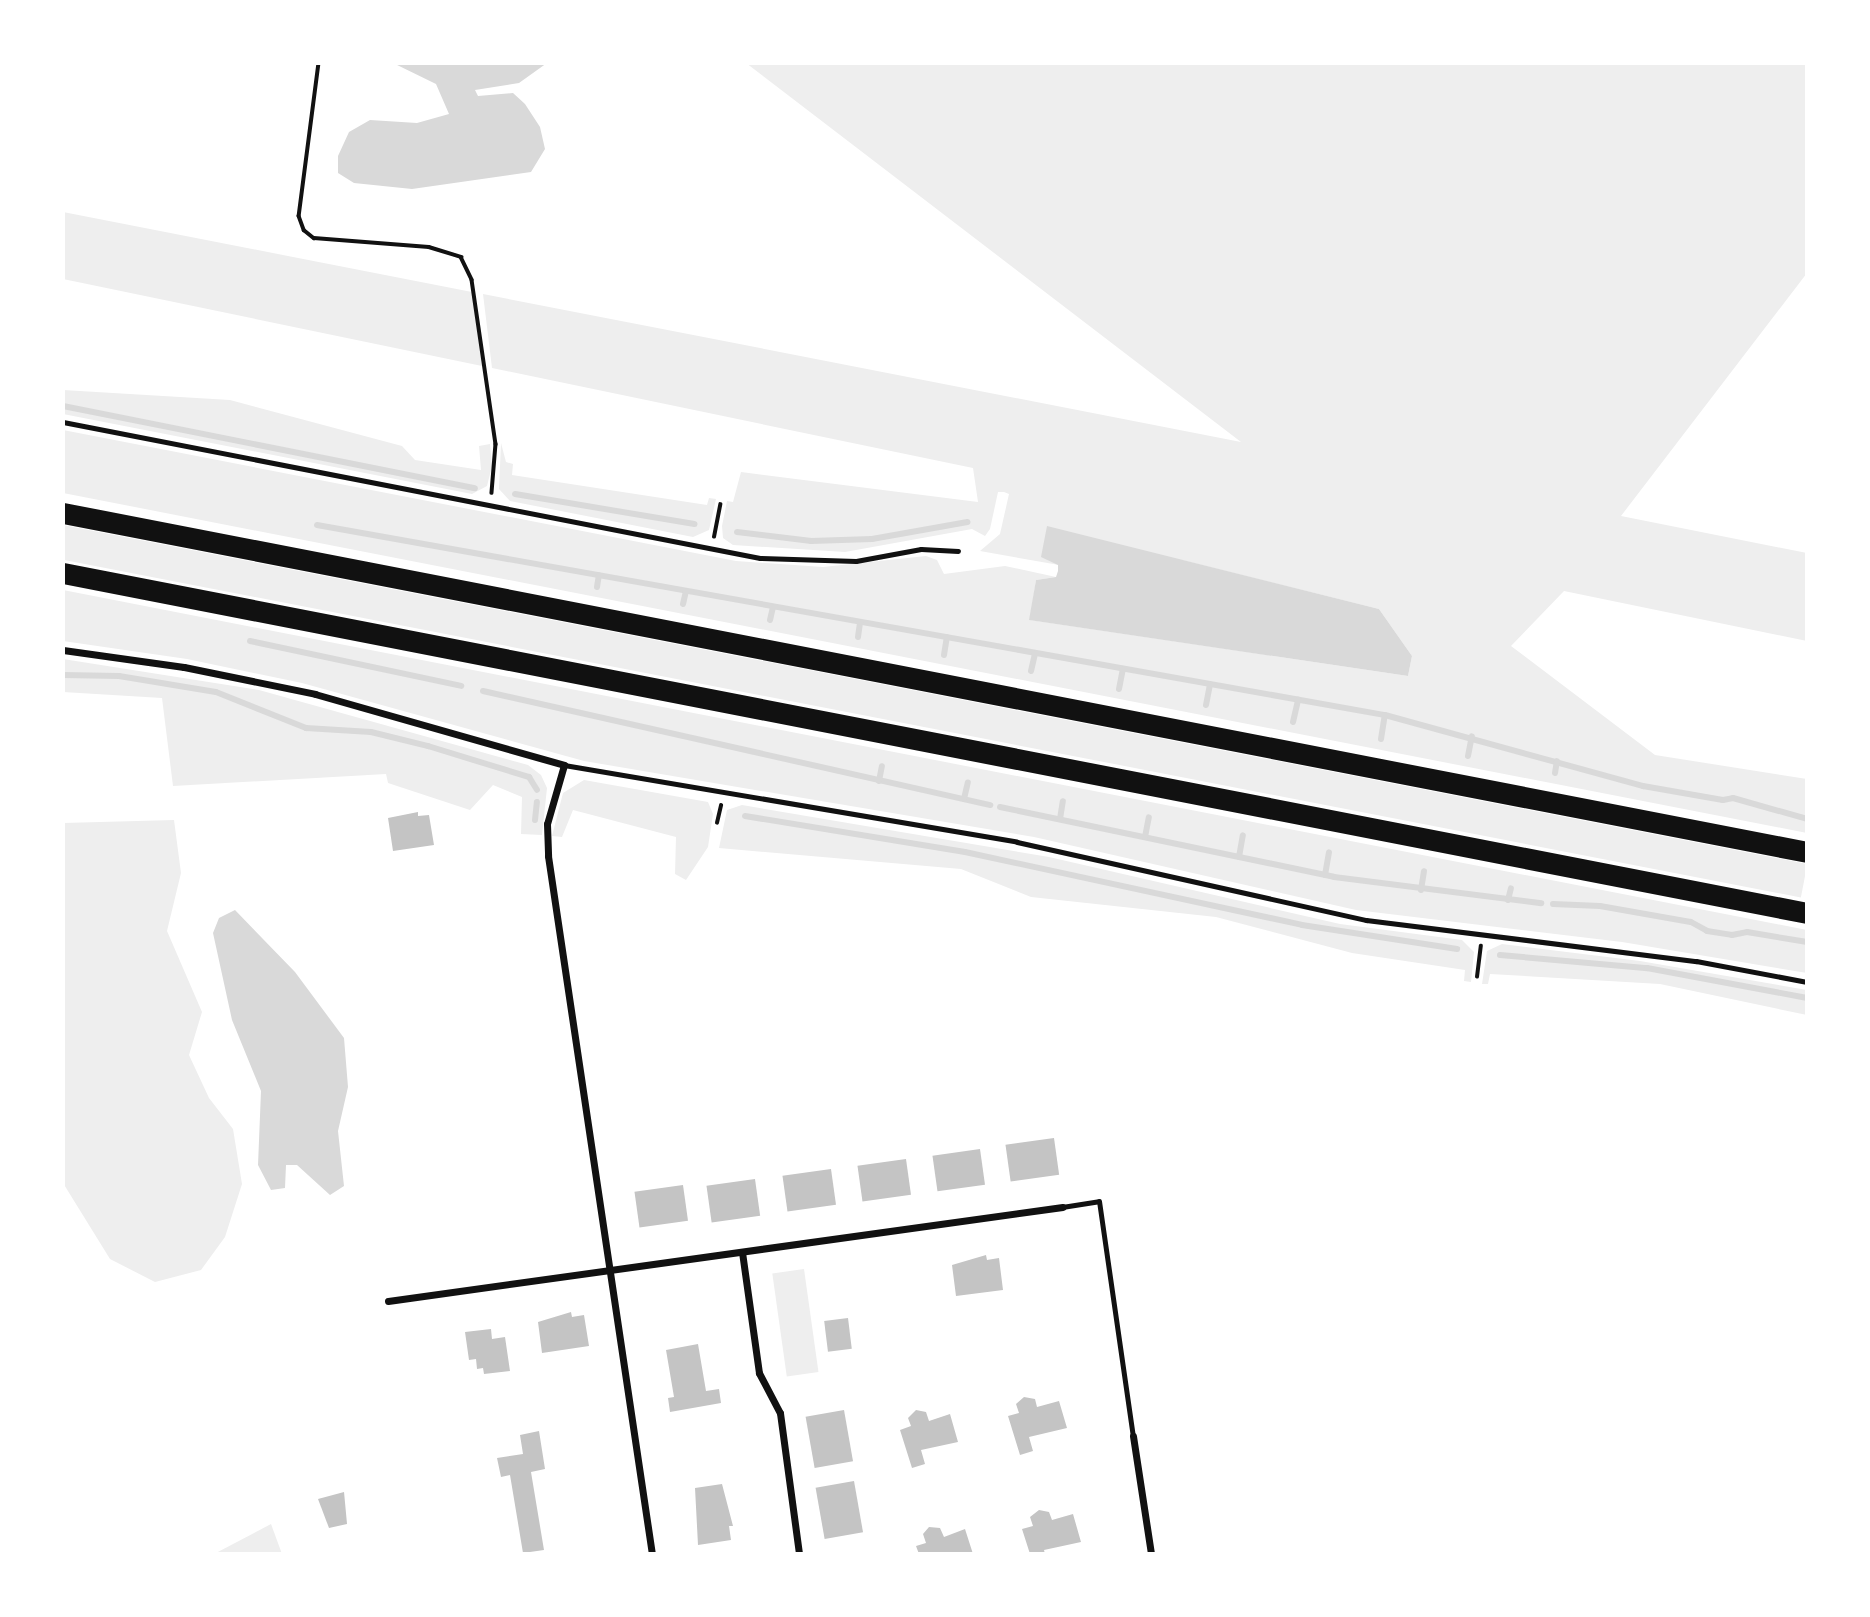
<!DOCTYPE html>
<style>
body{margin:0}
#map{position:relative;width:1870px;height:1617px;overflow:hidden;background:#fff;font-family:Roboto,sans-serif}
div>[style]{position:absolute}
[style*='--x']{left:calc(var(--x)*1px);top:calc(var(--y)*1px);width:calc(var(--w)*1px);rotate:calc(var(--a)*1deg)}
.green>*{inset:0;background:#eee;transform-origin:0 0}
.water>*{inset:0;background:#d9d9d9}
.stream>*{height:6px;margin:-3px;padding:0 3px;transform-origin:3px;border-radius:3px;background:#d9d9d9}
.building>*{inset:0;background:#c4c4c4;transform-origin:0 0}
.path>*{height:3.5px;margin:-1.75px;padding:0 1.75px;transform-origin:1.75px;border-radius:1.75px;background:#111}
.service>*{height:5px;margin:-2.5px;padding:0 2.5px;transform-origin:2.5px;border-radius:2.5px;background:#111}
.minor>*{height:7px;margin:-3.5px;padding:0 3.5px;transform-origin:3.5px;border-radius:3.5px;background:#111}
.motorway>*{height:21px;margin:-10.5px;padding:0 10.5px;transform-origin:10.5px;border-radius:10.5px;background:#111}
span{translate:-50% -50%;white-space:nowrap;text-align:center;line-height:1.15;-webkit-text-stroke:5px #fff;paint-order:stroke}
.frame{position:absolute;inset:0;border:65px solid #fff;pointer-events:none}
</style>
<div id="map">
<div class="green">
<i style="clip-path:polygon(746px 63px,1807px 63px,1807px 273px,1621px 516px,1807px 553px,1807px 641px,1564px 591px,1511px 646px,1655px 755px,1807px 779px,1807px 833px,63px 493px,63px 430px,736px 561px,823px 567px,926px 556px,937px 560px,944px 574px,1005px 566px,1056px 577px,1036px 580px,1030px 620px,1408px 676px,1412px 656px,1379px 609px,1182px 560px,1059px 565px,980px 551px,1000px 534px,1009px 494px,1004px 492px,998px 492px,990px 529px,985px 536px,972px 529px,845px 552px,733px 545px,723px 538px,722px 526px,727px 501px,733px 502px,741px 472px,978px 502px,973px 468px,492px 368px,483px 294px,1241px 442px)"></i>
<i style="clip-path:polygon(63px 212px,472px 292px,482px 366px,63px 279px)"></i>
<i style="clip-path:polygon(63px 390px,230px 400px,402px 446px,415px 460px,481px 470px,479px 446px,490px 444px,492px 466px,487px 486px,472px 494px,63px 414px)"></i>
<i style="clip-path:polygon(501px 443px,506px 462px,513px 464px,512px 475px,707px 505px,709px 498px,716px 499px,709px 530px,693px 537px,510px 501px,499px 489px)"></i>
<i style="left:63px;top:525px;width:1777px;height:34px;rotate:11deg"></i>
<i style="clip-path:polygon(63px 590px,1807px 930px,1807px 973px,1622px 942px,1356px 910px,1034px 837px,584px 761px,302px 683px,187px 659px,63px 641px)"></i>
<i style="clip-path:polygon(63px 659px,259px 690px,528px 765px,541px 775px,547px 788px,542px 835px,521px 834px,522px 797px,493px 785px,470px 810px,388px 783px,386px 774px,173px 786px,162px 698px,63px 692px)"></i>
<i style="clip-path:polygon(584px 780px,708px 802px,713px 814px,708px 847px,686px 880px,675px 874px,676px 837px,573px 810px,562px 837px,552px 836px,563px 793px)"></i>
<i style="clip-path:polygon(742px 805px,1049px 857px,1340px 924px,1462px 940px,1474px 952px,1471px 982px,1464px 981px,1465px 970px,1352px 953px,1216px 917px,1031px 897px,961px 869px,719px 848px,727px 810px)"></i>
<i style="clip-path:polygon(174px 820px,181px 873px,167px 931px,202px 1012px,189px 1055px,209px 1098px,233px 1129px,242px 1184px,225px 1237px,201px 1270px,155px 1282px,110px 1259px,63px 1183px,63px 823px)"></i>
<i style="clip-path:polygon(1502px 944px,1640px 961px,1807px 990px,1807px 1015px,1660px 984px,1490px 974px,1488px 984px,1482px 984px,1487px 951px)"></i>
<i style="left:804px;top:1269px;width:104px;height:32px;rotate:82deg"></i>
<i style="clip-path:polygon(271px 1524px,282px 1554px,214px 1554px)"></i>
</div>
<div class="water">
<i style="clip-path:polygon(393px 63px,547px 63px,519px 83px,475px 90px,478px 96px,513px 93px,525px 104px,540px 127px,545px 149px,531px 172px,412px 189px,354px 183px,338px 173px,338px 156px,349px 132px,370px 120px,417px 123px,449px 114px,436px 84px)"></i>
<i style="clip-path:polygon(1047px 526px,1379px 609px,1412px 656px,1408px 676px,1029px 620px,1036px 580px,1056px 577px,1058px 571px,1058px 565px,1041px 557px)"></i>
<i style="clip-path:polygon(235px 910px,295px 972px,344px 1038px,348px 1087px,338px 1131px,344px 1186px,330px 1195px,297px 1165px,286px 1165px,285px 1188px,271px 1190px,258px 1165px,261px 1091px,232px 1020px,213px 933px,219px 918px)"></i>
</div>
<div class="stream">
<i style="--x:63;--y:406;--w:420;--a:11.3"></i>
<i style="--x:515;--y:494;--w:182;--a:9.5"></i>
<i style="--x:317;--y:525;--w:1085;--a:10.09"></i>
<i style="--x:1385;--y:715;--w:268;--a:15.4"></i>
<i style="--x:1643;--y:786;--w:81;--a:9.9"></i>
<i style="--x:1723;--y:800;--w:10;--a:-11"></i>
<i style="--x:1733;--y:798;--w:77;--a:15.8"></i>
<i style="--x:737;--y:532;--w:75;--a:6.9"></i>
<i style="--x:811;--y:541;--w:61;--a:-1.9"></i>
<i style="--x:872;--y:539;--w:97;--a:-10.1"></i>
<i style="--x:597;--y:587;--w:12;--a:-81"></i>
<i style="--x:683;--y:604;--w:13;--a:-77"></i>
<i style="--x:770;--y:620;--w:13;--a:-77"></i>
<i style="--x:858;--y:637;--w:15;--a:-82"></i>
<i style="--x:250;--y:641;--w:216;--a:12"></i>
<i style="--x:944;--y:655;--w:18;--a:-81"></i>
<i style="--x:1031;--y:671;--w:18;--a:-77"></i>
<i style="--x:63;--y:675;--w:56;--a:1"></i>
<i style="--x:119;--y:676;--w:98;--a:9.4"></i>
<i style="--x:216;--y:692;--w:97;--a:21.8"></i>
<i style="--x:306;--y:728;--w:65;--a:3.5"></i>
<i style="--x:371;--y:732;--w:59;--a:13.8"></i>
<i style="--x:428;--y:746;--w:106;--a:17.1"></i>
<i style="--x:529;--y:777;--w:15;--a:58"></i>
<i style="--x:1119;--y:689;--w:20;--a:-79"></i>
<i style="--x:483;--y:691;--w:520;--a:12.67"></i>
<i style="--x:1206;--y:705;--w:21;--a:-79"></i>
<i style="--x:1293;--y:722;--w:23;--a:-77"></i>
<i style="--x:1381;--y:739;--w:24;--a:-81"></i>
<i style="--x:1468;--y:756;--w:20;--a:-79"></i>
<i style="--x:1555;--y:773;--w:12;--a:-81"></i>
<i style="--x:879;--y:781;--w:15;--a:-79"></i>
<i style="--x:964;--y:799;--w:17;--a:-77"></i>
<i style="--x:1000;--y:807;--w:341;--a:11.8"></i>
<i style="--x:1334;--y:877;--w:209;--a:7.2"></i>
<i style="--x:745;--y:816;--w:223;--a:9.3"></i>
<i style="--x:965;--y:852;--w:345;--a:12.2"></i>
<i style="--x:1302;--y:925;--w:157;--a:8.8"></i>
<i style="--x:1060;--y:819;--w:18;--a:-81"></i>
<i style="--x:535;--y:820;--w:18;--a:-84"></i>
<i style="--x:1145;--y:837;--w:20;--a:-79"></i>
<i style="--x:1239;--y:857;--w:22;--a:-80"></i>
<i style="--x:1325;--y:875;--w:23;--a:-80"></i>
<i style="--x:1421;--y:890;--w:19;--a:-81"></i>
<i style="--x:1508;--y:900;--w:12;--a:-76"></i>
<i style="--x:1553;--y:904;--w:47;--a:2.4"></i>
<i style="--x:1600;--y:906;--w:92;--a:10"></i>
<i style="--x:1691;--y:922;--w:18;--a:29"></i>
<i style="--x:1707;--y:931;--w:25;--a:9"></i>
<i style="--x:1732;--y:935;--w:15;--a:-11"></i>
<i style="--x:1747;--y:932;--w:61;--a:9.5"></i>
<i style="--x:1500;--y:955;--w:148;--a:5.1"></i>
<i style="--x:1647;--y:968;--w:163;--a:10.6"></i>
</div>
<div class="building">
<i style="clip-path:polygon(418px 812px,418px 816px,429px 815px,434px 845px,393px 851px,388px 818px)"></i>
<i style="left:1054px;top:1138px;width:37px;height:49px;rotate:82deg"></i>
<i style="left:980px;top:1149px;width:36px;height:48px;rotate:82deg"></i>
<i style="left:906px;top:1159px;width:36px;height:49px;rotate:82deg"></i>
<i style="left:831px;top:1169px;width:36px;height:49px;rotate:82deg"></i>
<i style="left:755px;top:1179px;width:37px;height:49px;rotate:82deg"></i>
<i style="left:683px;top:1185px;width:36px;height:49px;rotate:82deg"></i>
<i style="clip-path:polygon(986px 1255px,987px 1260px,999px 1258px,1003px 1290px,956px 1296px,952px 1265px)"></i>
<i style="clip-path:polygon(571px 1312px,572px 1317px,584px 1315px,589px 1346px,542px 1353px,538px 1322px)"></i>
<i style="left:848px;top:1318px;width:31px;height:24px;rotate:83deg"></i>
<i style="clip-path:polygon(491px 1329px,492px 1339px,505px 1337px,510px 1371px,484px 1374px,483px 1368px,477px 1369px,476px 1359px,469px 1360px,465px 1332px)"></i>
<i style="clip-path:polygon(698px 1344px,706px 1391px,719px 1389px,721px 1403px,670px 1412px,668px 1398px,674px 1397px,666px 1350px)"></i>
<i style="clip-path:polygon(1024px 1397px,1035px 1399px,1037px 1407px,1059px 1401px,1067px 1428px,1029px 1437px,1033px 1451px,1020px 1455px,1008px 1416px,1019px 1413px,1016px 1404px)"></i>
<i style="left:844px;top:1410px;width:52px;height:39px;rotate:80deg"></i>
<i style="clip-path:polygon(916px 1410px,926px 1412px,929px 1421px,950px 1414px,958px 1442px,921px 1450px,925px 1464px,912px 1468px,900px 1430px,911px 1426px,908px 1418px)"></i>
<i style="clip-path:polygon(539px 1431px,545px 1469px,531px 1472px,544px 1550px,523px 1553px,510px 1475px,501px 1477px,497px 1458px,523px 1454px,520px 1435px)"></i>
<i style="left:854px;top:1481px;width:52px;height:39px;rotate:80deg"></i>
<i style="clip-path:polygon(722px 1484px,733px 1526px,729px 1526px,731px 1540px,698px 1545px,695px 1488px)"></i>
<i style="clip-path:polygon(344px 1492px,347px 1524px,329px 1528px,318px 1499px)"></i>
<i style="clip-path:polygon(1039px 1510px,1049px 1512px,1052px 1520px,1073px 1514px,1081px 1542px,1044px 1550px,1045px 1554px,1030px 1554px,1022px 1529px,1033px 1526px,1030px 1517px)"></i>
<i style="clip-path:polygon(929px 1527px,940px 1528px,944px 1537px,965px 1529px,973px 1554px,919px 1554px,916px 1546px,926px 1543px,923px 1534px)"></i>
</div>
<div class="path">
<i style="--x:319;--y:63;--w:154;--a:97.4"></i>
<i style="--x:299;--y:216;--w:15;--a:70"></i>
<i style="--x:304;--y:230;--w:13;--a:39"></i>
<i style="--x:314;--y:238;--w:115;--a:4.5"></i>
<i style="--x:429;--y:247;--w:34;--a:17"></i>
<i style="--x:461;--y:257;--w:25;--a:64"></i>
<i style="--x:472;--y:280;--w:166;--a:81.7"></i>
<i style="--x:496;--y:444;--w:49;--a:94.7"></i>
<i style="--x:714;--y:537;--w:33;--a:-79"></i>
<i style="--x:717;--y:823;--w:18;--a:-77"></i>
<i style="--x:1477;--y:977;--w:31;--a:-83"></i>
</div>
<div class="service">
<i style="--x:63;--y:422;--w:710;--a:11.04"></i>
<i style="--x:760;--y:558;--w:96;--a:1.8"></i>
<i style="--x:856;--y:561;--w:66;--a:-10.5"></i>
<i style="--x:921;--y:549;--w:37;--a:3"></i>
<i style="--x:564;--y:765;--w:459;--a:9.6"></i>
<i style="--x:1017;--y:842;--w:358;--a:12.6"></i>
<i style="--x:1366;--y:920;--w:333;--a:7.1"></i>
<i style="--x:1696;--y:961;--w:113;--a:10.7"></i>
<i style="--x:1062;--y:1207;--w:37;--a:-9"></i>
<i style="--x:1099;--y:1201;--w:237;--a:81.8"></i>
</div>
<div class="minor">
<i style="--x:63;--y:650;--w:122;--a:8"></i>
<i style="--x:184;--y:667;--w:134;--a:11.6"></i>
<i style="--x:315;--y:694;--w:259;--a:15.9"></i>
<i style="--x:564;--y:765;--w:61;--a:106.1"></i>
<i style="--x:547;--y:824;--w:32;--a:88"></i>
<i style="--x:548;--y:856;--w:706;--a:81.53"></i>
<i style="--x:742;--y:1252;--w:122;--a:82"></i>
<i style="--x:759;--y:1373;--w:45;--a:62.3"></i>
<i style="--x:780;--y:1413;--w:142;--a:82.3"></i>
<i style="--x:388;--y:1301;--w:681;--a:-7.94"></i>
<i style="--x:1133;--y:1436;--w:119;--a:81.3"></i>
</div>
<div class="motorway">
<i style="--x:63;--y:513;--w:1777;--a:11"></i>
<i style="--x:63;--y:573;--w:1777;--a:11.03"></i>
</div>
<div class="frame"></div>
</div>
